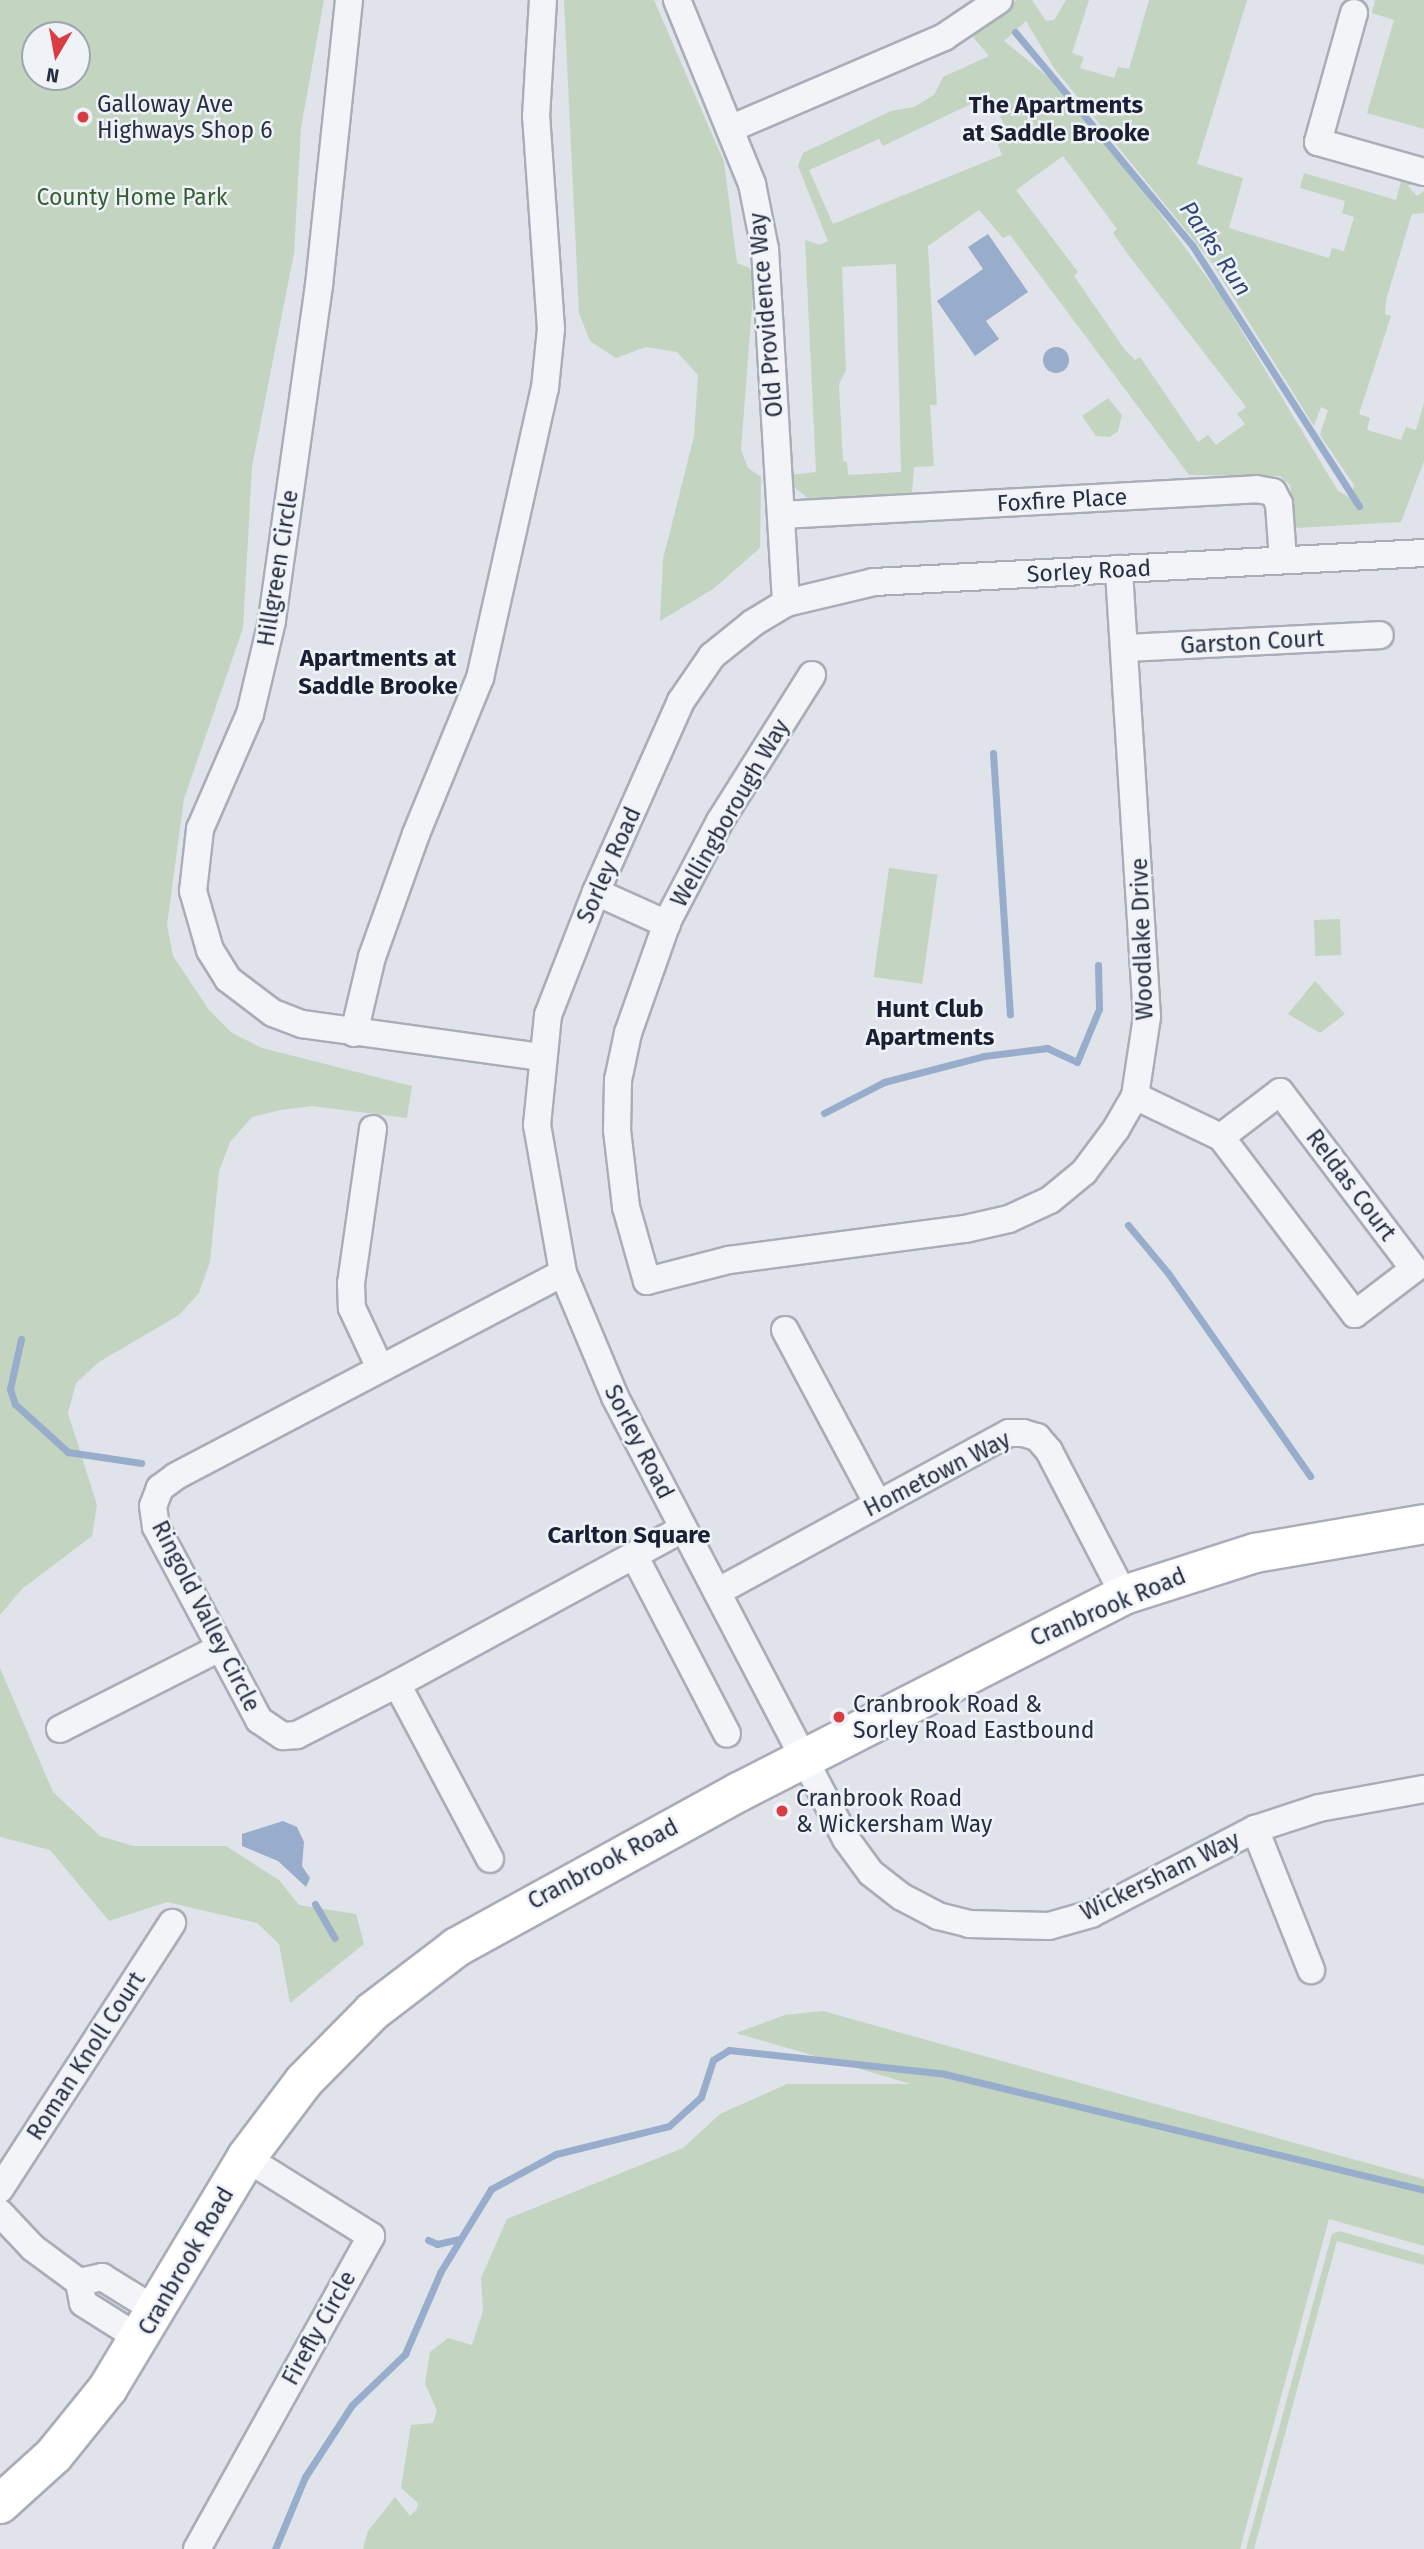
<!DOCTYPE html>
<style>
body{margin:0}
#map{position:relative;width:1424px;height:2549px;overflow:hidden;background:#e0e3ea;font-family:"Fira Sans",sans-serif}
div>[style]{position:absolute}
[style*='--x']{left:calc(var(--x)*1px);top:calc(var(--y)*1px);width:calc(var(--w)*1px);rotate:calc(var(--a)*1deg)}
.green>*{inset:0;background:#c3d4c0;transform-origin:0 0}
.water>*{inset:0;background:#98accc}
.round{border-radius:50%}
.stream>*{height:7px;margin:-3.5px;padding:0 3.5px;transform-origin:3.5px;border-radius:3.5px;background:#98accc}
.roads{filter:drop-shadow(2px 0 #a8adb8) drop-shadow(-2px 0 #a8adb8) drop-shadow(0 2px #a8adb8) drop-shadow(0 -2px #a8adb8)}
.street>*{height:26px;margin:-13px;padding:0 13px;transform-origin:13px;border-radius:13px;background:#f3f4f8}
.secondary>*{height:38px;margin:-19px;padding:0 19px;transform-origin:19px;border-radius:19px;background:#fff}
.dots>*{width:19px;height:19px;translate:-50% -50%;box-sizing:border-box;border:4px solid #eff2f7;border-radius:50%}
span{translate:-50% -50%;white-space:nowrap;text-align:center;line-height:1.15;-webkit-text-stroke:5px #eff2f7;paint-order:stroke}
.poi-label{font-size:23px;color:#272e42}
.left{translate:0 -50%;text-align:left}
.park-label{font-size:23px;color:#375f34}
.street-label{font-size:23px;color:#272e42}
.neighbourhood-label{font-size:24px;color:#1a1f33;font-weight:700}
.water-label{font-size:24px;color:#2f4879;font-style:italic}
.north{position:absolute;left:21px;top:21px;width:70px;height:70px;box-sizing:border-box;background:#eff2f7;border:2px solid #9fa4af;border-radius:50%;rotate:190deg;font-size:19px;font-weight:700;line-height:28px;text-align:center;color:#272e42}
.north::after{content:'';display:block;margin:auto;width:24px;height:32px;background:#d73d43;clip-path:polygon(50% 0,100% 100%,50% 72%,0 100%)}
</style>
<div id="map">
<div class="green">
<i style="clip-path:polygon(evenodd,0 0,324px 0,301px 128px,294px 253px,252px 467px,243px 628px,184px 799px,167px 925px,173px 956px,209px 1010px,232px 1033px,262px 1048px,412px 1086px,407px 1118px,312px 1106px,281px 1110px,252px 1117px,230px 1142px,219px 1171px,210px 1262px,199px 1293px,179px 1315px,99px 1362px,76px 1383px,68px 1413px,97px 1505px,92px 1536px,22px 1589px,0 1615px,0 0,35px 35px,77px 35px,77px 77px,35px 77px,35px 35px)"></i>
<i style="clip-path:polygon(564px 0,654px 0,724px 162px,737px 263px,750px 268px,754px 281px,741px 450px,748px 468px,761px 477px,760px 548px,713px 589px,660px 621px,663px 559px,694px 436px,698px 375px,677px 352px,646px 347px,616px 358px,590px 341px,579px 313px)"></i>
<i style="clip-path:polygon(evenodd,1017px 0,1032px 0,1046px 21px,1054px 20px,1066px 0,1089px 0,1072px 53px,1084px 57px,1080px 68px,1114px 78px,1118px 67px,1129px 69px,1149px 0,1247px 0,1197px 164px,1243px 178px,1229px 228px,1329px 258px,1332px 248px,1344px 251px,1354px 217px,1342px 213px,1345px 201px,1300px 188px,1304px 173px,1396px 200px,1402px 178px,1416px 181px,1408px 186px,1417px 196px,1424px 191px,1424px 213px,1412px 214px,1386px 300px,1385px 314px,1391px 316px,1359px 414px,1370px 418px,1367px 430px,1401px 440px,1406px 427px,1416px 430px,1424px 403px,1424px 461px,1401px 522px,1296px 528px,1290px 485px,1280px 476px,1189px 475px,1010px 235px,1003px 238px,979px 210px,928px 246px,937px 405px,930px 405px,934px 466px,914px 467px,912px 493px,809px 499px,794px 487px,791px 475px,816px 472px,805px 240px,820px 245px,828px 241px,798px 166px,803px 153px,891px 111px,914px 107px,934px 95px,943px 77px,989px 56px,973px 37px,1017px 0,1026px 21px,1054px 68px,1210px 260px,1314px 426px,1321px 407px,1328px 410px,1320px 435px,1354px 485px,1351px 498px,1338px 491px,1222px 298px,1115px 152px,1058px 85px,1004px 41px,1026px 21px,1017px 0,977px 101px,982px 111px,996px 106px,1009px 137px,997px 142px,1002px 155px,833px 224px,809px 170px,879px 139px,883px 146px,977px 101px,1017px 0,1063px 156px,1117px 229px,1113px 233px,1127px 253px,1246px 407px,1237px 414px,1245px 424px,1216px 445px,1208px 435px,1198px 442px,1140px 357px,1135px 360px,1125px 350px,1074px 276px,1078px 272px,1016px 190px,1063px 156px,1017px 0,896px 264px,901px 472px,848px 475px,847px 462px,843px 461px,839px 384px,846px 370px,842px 267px,896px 264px)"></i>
<i style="clip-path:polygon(1375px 0,1424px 0,1424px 129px,1367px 113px,1394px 20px,1372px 13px)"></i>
<i style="clip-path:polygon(1108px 398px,1122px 415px,1118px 431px,1110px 437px,1096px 436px,1082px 416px)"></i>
<i style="left:889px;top:868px;width:49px;height:110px;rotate:8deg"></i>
<i style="left:1340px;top:919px;width:36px;height:26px;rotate:88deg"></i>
<i style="clip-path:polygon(1315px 981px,1345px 1014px,1320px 1033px,1288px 1014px)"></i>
<i style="clip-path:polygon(0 1668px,53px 1792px,100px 1836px,133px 1846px,226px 1846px,279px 1880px,299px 1905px,356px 1914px,364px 1944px,290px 2003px,279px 1944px,257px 1923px,167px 1902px,109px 1921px,50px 1850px,0 1837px)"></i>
<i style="clip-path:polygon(823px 2011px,1424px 2179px,1424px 2246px,1329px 2219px,1240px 2549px,363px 2549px,368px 2531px,395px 2497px,410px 2516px,417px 2509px,418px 2503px,401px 2488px,411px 2425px,433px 2423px,437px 2410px,425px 2384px,430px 2352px,448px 2338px,472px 2345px,483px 2311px,481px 2278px,507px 2219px,683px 2148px,720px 2114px,787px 2084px,911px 2084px,736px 2033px,785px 2015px)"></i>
<i style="clip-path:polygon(1339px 2231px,1424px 2255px,1424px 2265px,1337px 2241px,1254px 2549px,1246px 2549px,1332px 2234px)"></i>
</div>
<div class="water">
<i style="clip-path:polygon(988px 234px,1028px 292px,986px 321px,999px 339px,975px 356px,937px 301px,983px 269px,968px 247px)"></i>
<i class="round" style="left:1043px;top:347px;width:26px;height:26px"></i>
<i style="clip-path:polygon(283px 1821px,297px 1827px,304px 1842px,302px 1866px,310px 1878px,306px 1887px,278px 1861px,242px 1846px,242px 1834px)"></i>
</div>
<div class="stream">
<i style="--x:1015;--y:32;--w:277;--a:50.3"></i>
<i style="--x:1192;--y:245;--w:310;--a:57.4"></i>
<i style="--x:993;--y:753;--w:262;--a:86.3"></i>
<i style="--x:824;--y:1113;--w:68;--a:-27.3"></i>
<i style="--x:884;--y:1082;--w:103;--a:-14.6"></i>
<i style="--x:984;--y:1056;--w:64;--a:-7.2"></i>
<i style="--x:1047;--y:1048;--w:33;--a:25"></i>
<i style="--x:1077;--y:1062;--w:57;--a:-67.5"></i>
<i style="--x:1099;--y:1009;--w:44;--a:-91.3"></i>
<i style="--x:1128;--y:1225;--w:62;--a:50.2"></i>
<i style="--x:1168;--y:1273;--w:248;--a:55"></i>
<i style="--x:21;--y:1339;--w:51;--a:102.4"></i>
<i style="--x:10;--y:1389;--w:16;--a:72"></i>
<i style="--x:15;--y:1404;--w:72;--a:42.2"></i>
<i style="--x:68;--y:1452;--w:74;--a:8.6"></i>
<i style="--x:315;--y:1904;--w:39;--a:60"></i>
<i style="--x:428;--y:2240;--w:10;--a:24"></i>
<i style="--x:437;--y:2244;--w:22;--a:-13"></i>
<i style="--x:275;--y:2549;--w:78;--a:-67.4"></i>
<i style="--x:305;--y:2477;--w:86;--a:-56.9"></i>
<i style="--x:352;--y:2405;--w:74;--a:-43.9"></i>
<i style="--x:405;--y:2354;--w:90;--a:-66.6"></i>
<i style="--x:441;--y:2271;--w:96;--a:-58.6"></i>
<i style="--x:491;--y:2189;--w:74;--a:-28.3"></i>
<i style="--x:556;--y:2154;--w:116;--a:-13.9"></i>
<i style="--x:669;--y:2126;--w:43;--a:-42.2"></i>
<i style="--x:701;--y:2097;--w:39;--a:-72"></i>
<i style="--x:713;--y:2060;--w:19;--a:-32"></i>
<i style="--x:729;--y:2050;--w:217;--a:6.3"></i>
<i style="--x:945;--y:2074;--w:493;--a:13.6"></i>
</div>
<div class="roads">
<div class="street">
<i style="--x:349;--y:0;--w:287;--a:96"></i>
<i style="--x:319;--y:285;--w:339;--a:98"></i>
<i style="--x:272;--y:621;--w:96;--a:103.3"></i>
<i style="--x:250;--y:714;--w:125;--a:113.5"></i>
<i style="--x:200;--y:829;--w:62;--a:96.4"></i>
<i style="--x:193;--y:891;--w:61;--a:73.9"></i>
<i style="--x:210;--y:950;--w:34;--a:58"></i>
<i style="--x:228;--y:979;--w:56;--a:37.1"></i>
<i style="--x:273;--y:1013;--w:31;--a:21"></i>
<i style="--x:302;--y:1024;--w:240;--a:7.9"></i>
<i style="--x:677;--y:0;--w:199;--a:67.8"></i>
<i style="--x:752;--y:184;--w:66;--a:78.7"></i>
<i style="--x:765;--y:249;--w:355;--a:86.6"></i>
<i style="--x:1354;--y:13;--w:134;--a:105.6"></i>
<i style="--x:1318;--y:142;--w:110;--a:15.8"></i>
<i style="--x:732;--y:128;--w:231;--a:-23.2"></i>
<i style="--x:944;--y:37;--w:66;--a:-33.9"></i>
<i style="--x:781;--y:515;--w:476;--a:-3.1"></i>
<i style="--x:1256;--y:489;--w:17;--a:10"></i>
<i style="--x:1273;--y:492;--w:13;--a:63"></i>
<i style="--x:1279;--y:504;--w:56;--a:85.9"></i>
<i style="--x:1424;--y:553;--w:551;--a:176.98"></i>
<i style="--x:874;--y:582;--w:90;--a:166.6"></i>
<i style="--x:786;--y:603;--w:39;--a:149"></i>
<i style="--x:753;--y:623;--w:53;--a:141.2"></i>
<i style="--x:712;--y:656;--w:55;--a:124.6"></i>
<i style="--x:681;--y:701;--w:209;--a:114"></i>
<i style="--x:596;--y:892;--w:132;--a:111.3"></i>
<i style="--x:548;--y:1015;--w:111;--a:95.7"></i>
<i style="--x:537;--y:1125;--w:150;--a:80"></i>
<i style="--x:563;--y:1273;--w:134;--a:67.2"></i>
<i style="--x:615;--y:1397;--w:499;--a:62.4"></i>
<i style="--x:846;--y:1839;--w:42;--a:53.7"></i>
<i style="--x:871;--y:1873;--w:39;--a:38"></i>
<i style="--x:902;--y:1897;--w:41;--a:27.8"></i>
<i style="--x:938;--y:1916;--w:32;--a:14"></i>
<i style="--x:969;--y:1924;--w:80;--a:1.4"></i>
<i style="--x:1049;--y:1926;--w:44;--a:-15.9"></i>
<i style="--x:1091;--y:1914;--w:185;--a:-27.4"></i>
<i style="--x:1255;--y:1829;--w:67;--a:-18.2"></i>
<i style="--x:1319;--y:1808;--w:107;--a:-10.3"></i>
<i style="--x:1125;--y:648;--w:255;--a:-2.9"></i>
<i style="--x:812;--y:675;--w:173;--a:122.2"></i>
<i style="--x:720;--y:821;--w:112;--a:117.7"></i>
<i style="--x:668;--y:920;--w:120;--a:109.5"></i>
<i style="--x:628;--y:1033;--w:48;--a:102"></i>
<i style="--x:618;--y:1080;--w:50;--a:91.1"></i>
<i style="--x:617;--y:1130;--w:78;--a:83.3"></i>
<i style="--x:626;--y:1207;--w:77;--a:74.2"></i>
<i style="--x:647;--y:1281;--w:85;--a:-14.4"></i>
<i style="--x:729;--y:1260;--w:238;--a:-7.5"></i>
<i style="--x:965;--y:1229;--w:45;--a:-12.8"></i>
<i style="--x:1009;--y:1219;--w:45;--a:-24.9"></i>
<i style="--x:1050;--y:1200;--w:44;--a:-39.5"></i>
<i style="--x:1084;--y:1172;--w:54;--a:-53.3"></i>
<i style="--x:1116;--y:1129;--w:38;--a:-60"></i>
<i style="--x:1135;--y:1096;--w:80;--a:-81.4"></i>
<i style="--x:1147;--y:1017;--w:449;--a:-93.6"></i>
<i style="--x:596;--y:892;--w:78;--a:24.3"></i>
<i style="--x:354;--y:1033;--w:78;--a:-76.7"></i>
<i style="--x:372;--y:957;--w:131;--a:-70.3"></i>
<i style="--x:416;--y:834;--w:169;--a:-67.7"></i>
<i style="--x:480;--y:678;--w:297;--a:-77.4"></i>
<i style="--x:545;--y:388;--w:59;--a:-84.2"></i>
<i style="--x:551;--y:329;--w:213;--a:-94"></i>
<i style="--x:536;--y:117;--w:117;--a:-86.6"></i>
<i style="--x:1135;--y:1096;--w:95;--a:25.5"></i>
<i style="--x:1221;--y:1137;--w:222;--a:52.9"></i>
<i style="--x:1355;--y:1314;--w:74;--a:-37.3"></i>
<i style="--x:1414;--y:1269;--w:222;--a:-127.1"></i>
<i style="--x:1280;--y:1092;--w:74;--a:142.7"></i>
<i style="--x:373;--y:1129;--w:156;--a:98.1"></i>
<i style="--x:351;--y:1283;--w:25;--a:88"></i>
<i style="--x:352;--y:1308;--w:66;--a:65"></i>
<i style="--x:563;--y:1273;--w:438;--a:152.3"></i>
<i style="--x:175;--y:1477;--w:19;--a:144"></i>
<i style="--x:160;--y:1488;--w:19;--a:111"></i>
<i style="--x:153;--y:1506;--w:21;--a:82"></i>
<i style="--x:156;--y:1527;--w:219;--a:61.9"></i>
<i style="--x:259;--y:1720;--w:29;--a:34"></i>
<i style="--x:283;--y:1736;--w:14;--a:-4"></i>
<i style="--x:297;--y:1735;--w:112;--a:-27"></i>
<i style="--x:397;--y:1684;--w:325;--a:-28.5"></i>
<i style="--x:785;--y:1330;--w:197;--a:61.9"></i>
<i style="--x:635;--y:1557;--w:199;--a:62.5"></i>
<i style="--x:717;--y:1592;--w:332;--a:-28.6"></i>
<i style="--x:1009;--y:1433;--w:14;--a:0"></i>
<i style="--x:1023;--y:1433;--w:15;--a:16"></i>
<i style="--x:1037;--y:1437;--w:18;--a:49"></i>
<i style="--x:1049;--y:1451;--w:162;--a:62.5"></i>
<i style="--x:397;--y:1684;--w:198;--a:62"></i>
<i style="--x:60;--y:1729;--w:179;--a:-26.9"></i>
<i style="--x:1255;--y:1829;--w:152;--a:68.3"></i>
<i style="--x:0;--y:2189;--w:317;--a:-57.1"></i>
<i style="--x:0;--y:2213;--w:48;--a:46.7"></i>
<i style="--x:33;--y:2248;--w:57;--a:36.5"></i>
<i style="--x:79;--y:2282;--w:21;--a:79"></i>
<i style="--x:83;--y:2303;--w:67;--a:32.3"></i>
<i style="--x:79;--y:2282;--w:24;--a:-12"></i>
<i style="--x:102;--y:2277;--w:65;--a:31.7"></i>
<i style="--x:197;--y:2549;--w:358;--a:-60.9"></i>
<i style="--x:371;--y:2236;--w:147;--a:-148"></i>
</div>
<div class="secondary">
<i style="--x:0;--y:2504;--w:73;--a:-42.2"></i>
<i style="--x:54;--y:2455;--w:86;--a:-51.1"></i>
<i style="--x:108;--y:2388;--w:268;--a:-59"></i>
<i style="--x:246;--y:2158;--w:96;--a:-53"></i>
<i style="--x:304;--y:2081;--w:98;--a:-45.4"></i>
<i style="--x:373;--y:2011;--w:106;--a:-37.3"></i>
<i style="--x:457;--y:1947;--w:322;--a:-28.8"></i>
<i style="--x:739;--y:1792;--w:432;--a:-27.1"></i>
<i style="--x:1124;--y:1595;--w:138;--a:-17.8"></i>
<i style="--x:1255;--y:1553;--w:171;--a:-9.7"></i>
</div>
</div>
<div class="dots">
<i style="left:83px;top:117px;background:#d73d43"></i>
<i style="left:839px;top:1717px;background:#d73d43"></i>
<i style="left:782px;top:1811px;background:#d73d43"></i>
</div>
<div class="poi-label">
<span class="left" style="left:97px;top:117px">Galloway Ave<br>Highways Shop 6</span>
<span class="left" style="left:853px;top:1717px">Cranbrook Road &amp;<br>Sorley Road Eastbound</span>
<span class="left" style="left:796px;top:1811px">Cranbrook Road<br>&amp; Wickersham Way</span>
</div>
<div class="park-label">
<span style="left:132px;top:197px">County Home Park</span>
</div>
<div class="street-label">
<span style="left:766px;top:315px;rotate:-95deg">Old Providence Way</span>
<span style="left:1062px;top:500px;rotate:-3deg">Foxfire Place</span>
<span style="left:278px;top:568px;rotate:-81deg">Hillgreen Circle</span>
<span style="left:1089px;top:571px;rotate:-3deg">Sorley Road</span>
<span style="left:1252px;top:642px;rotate:-3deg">Garston Court</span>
<span style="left:730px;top:813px;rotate:-60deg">Wellingborough Way</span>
<span style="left:609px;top:865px;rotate:-66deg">Sorley Road</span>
<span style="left:1142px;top:939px;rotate:-92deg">Woodlake Drive</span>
<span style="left:1351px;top:1185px;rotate:53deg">Reldas Court</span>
<span style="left:639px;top:1442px;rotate:63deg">Sorley Road</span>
<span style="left:937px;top:1474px;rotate:-27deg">Hometown Way</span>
<span style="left:1108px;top:1607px;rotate:-23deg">Cranbrook Road</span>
<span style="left:206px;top:1616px;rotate:63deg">Ringold Valley Circle</span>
<span style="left:603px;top:1864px;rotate:-28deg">Cranbrook Road</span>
<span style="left:1160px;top:1876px;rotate:-26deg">Wickersham Way</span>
<span style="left:86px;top:2056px;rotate:-57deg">Roman Knoll Court</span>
<span style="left:186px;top:2261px;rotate:-60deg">Cranbrook Road</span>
<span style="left:319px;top:2328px;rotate:-61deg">Firefly Circle</span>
</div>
<div class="neighbourhood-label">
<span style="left:1056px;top:120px">The Apartments<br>at Saddle Brooke</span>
<span style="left:378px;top:673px">Apartments at<br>Saddle Brooke</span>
<span style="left:930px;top:1024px">Hunt Club<br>Apartments</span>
<span style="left:629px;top:1536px">Carlton Square</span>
</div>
<div class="water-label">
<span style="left:1215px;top:249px;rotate:56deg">Parks Run</span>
</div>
<div class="north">N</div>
</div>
